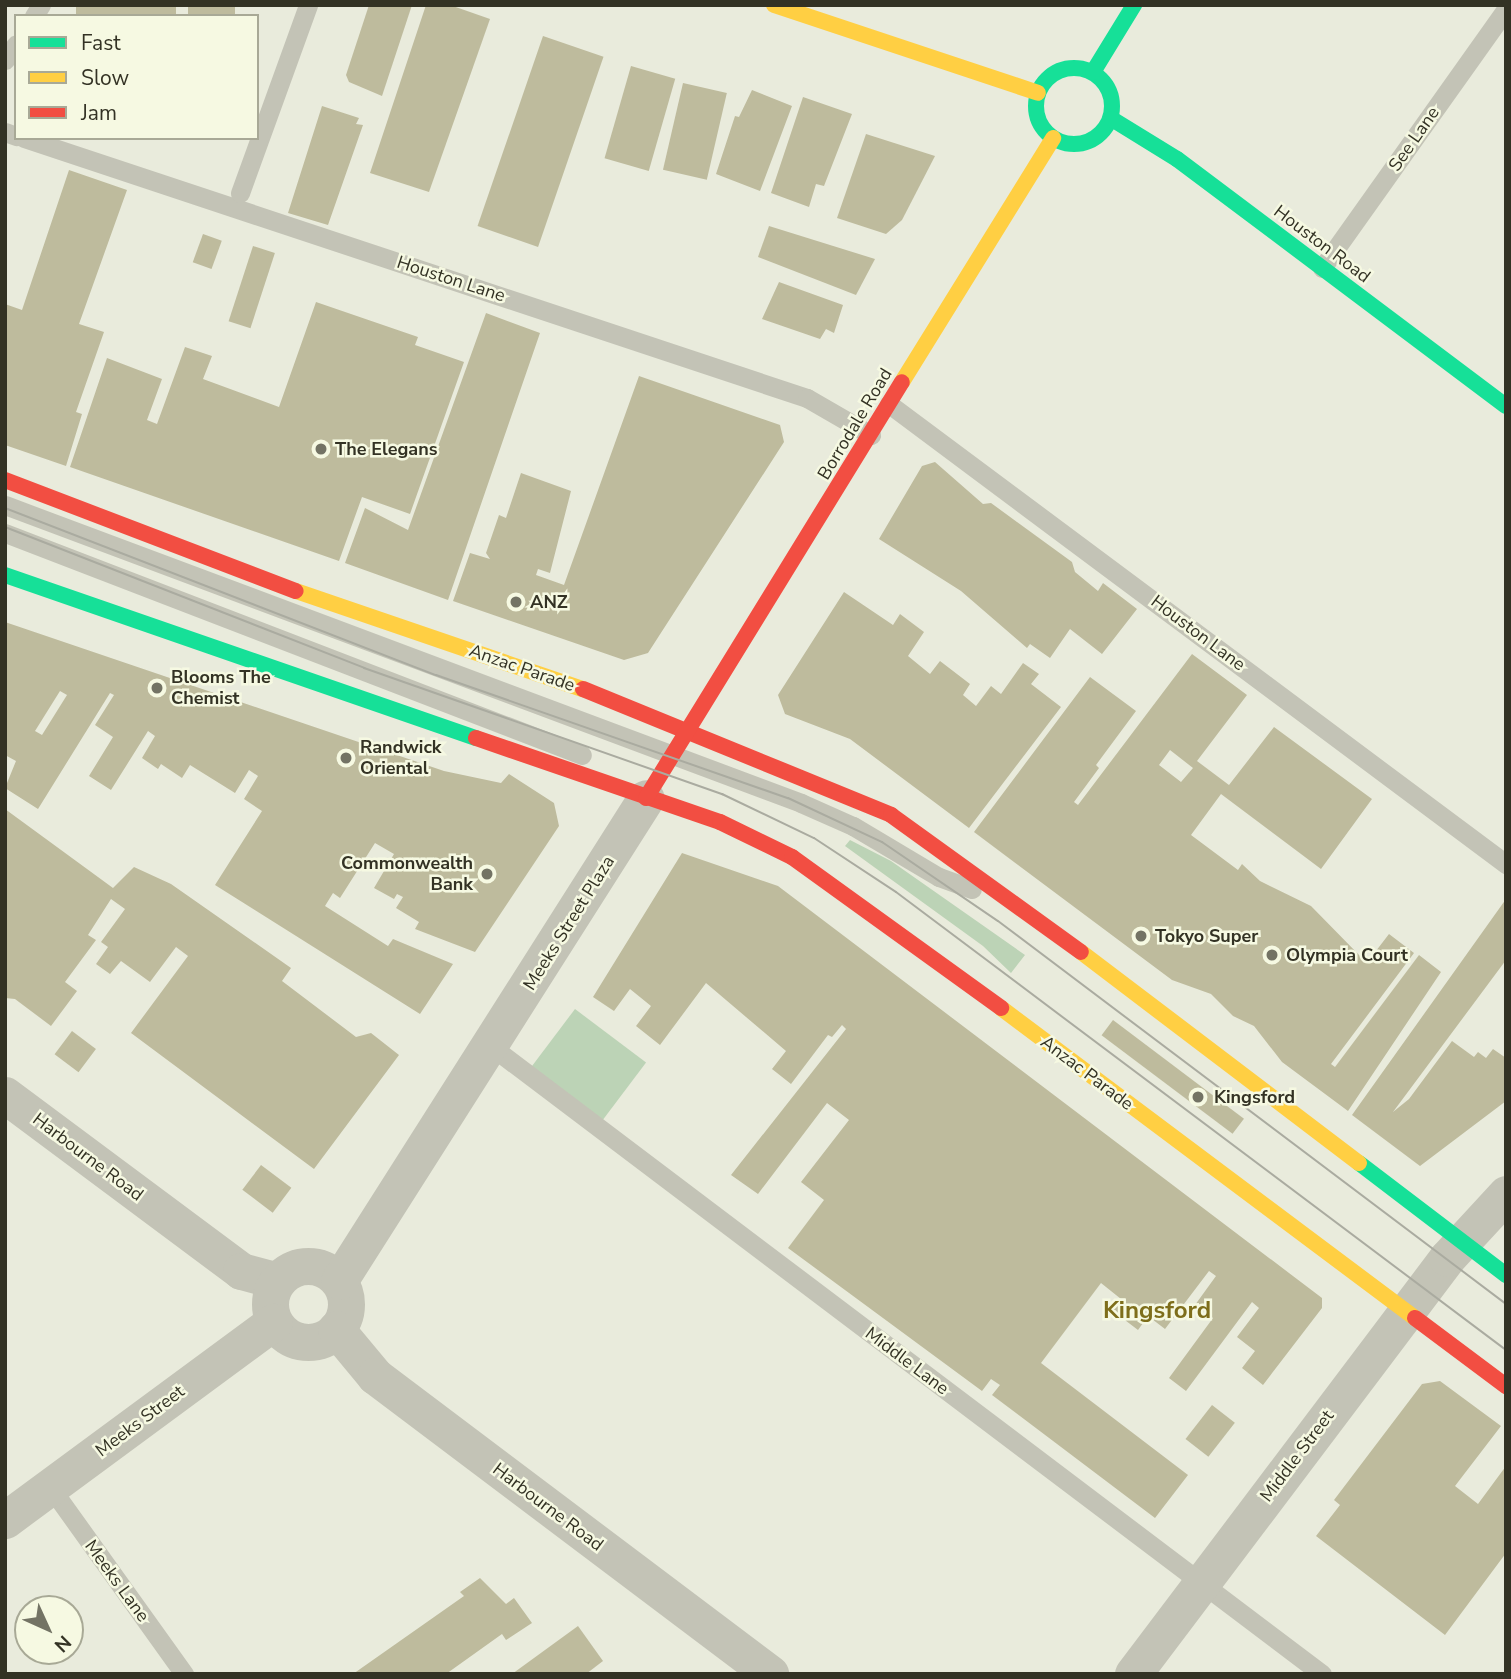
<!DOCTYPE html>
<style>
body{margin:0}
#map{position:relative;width:1511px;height:1679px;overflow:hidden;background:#e9ebdc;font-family:"Nunito Sans",sans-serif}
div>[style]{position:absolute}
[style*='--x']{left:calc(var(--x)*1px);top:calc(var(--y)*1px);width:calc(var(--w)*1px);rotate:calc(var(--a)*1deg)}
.green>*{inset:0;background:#bcd3b6;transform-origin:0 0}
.building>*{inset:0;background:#bebb9d;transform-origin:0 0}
.lane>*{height:19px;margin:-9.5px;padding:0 9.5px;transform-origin:9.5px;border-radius:9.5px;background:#c3c3b6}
.street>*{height:37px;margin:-18.5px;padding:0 18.5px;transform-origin:18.5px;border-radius:18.5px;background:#c3c3b6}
.street>.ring{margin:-18.5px;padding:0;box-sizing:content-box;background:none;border:37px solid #c3c3b6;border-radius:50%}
.fast>*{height:16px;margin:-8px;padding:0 8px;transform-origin:8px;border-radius:8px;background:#16e098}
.fast>.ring{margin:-8px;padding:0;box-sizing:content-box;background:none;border:16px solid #16e098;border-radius:50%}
.slow>*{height:16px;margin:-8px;padding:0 8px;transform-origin:8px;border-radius:8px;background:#ffcf43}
.jam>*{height:16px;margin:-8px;padding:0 8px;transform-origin:8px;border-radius:8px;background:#f24e42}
.tram>*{height:2px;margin:-1px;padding:0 1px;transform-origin:1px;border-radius:1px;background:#aaaba0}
.dots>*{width:19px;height:19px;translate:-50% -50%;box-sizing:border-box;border:4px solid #f6f9e2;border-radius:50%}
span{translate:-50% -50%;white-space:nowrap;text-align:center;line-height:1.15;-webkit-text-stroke:5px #f6f9e2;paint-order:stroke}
.street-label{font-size:18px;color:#333224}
.poi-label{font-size:18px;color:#333224;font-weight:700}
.left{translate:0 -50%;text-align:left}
.right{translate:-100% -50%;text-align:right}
.district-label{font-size:24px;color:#7e6e1b;font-weight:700}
.frame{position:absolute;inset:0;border:7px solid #333224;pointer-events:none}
.legend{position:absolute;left:14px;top:14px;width:245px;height:126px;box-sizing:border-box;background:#f6f9e2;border:2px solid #a8a996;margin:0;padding:9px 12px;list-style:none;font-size:21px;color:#333224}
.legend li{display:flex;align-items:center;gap:14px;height:35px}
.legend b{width:35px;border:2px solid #a8a996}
.north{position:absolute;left:14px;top:1595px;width:70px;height:70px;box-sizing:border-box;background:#f6f9e2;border:2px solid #a8a996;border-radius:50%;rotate:135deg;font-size:19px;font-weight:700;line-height:28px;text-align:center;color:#333224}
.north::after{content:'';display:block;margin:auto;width:24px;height:32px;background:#737364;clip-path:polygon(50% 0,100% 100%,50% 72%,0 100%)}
</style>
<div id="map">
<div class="green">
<i style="clip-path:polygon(850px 840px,891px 861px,1025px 955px,1011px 973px,983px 946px,845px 846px)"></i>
<i style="left:575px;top:1009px;width:89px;height:72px;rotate:37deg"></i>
</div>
<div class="building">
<i style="left:76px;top:5px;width:100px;height:12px"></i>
<i style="left:188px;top:5px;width:47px;height:12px"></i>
<i style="clip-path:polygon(369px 5px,412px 5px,382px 96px,349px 82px,346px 75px)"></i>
<i style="clip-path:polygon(426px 5px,450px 5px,490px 19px,429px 192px,370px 173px)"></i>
<i style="left:543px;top:36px;width:64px;height:201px;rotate:19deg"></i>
<i style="left:631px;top:66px;width:46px;height:96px;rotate:16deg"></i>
<i style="left:683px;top:83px;width:45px;height:89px;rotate:13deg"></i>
<i style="clip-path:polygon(752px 90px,792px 106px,760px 191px,716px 174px,735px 116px,739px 117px)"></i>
<i style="clip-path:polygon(803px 97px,852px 114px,824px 186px,816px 184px,809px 207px,771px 193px)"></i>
<i style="clip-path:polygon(322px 106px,359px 118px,356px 124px,363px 125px,328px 225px,288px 213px)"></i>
<i style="clip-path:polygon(866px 134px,935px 156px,902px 220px,886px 234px,837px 218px)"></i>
<i style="clip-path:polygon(69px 170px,127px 190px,79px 324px,104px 332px,76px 412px,82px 414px,66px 466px,5px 445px,5px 304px,22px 310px)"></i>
<i style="clip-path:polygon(769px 226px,875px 259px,856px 295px,758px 257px)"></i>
<i style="left:203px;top:234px;width:20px;height:30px;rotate:20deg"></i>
<i style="left:253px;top:246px;width:23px;height:79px;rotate:18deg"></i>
<i style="clip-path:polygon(779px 282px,843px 305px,834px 333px,826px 329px,820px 339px,762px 319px)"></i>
<i style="clip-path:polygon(316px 302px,418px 337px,415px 345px,464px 362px,410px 514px,362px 497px,339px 561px,70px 467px,107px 358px,162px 379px,147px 420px,157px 424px,185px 347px,212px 356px,203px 379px,279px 407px)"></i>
<i style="clip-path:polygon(486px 313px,540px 333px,448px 600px,345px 563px,365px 508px,408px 530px)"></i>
<i style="clip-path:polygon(639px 376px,780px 425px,784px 442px,648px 653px,624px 660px,453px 601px,470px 553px,490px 559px,486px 553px,499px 515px,506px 518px,521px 473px,571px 491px,550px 573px,538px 569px,536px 575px,564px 585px)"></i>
<i style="clip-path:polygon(935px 462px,983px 504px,991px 503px,1072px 562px,1075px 572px,1098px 591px,1103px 583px,1137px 609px,1102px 654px,1070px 629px,1050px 658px,1030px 644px,1027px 648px,961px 591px,879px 539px,922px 466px)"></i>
<i style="clip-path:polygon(844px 592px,893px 625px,900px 614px,924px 632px,908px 656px,930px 674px,940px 661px,970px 684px,963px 695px,976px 706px,991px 686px,1001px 694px,1023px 663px,1039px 674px,1031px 684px,1061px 707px,969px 828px,850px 739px,785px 714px,778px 695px)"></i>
<i style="clip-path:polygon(evenodd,5px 622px,444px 771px,501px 783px,509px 774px,554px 803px,559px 826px,475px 952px,415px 929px,419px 922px,396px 908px,403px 897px,397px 894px,394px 899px,374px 888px,394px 854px,375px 843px,340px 898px,333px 893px,325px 906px,388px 946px,393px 939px,453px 964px,420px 1014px,215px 885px,262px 811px,244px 799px,258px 776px,249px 770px,235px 793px,190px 765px,182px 778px,161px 764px,158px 769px,142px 758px,155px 736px,148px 731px,111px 790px,89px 776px,113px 737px,95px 725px,114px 695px,110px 693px,38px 809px,5px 788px,16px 761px,5px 755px,5px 622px,60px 691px,67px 695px,42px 735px,35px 731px,60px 691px)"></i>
<i style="clip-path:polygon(evenodd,1192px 654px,1247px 695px,1197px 761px,1229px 785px,1274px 727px,1372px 799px,1321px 869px,1221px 794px,1191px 835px,1238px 870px,1242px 864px,1260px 881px,1311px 906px,1361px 957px,1369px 960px,1389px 934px,1414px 953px,1331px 1064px,1335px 1067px,1419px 955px,1441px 972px,1348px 1111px,1282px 1062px,1254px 1026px,1233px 1016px,1211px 994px,1172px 980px,974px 832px,1090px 677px,1136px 711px,1096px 765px,1099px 768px,1074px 802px,1078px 805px,1192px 654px,1170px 750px,1193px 768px,1181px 782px,1159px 765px,1170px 750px)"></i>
<i style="clip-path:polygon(5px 809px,113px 888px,134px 867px,171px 884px,291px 968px,282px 981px,356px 1037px,371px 1033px,399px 1055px,314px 1169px,131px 1033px,188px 956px,176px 947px,150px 982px,121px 961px,110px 974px,96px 964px,108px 947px,101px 942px,125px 909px,111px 899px,88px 935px,96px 940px,65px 982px,77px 991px,51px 1026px,15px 999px,5px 998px)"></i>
<i style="clip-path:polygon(682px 853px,778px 886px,1322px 1298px,1322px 1308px,1263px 1385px,1242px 1368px,1255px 1351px,1237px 1337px,1259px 1308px,1252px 1302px,1186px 1391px,1169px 1378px,1213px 1318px,1195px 1305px,1216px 1276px,1209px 1271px,1165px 1329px,1148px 1316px,1138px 1330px,1113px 1311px,1121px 1299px,1101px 1283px,1041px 1363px,1188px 1475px,1155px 1518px,992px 1395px,1000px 1385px,991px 1379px,982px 1391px,788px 1248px,824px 1200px,801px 1182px,849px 1120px,827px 1103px,758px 1194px,731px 1175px,846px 1029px,842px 1025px,832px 1037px,828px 1035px,791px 1084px,772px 1069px,786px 1051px,706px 983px,660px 1045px,636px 1026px,651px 1006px,630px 989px,614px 1011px,593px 997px)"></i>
<i style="clip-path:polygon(1506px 899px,1506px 960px,1393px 1112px,1409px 1099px,1452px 1041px,1474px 1057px,1478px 1052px,1486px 1058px,1493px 1049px,1506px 1058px,1506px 1101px,1420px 1166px,1352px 1115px)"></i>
<i style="left:1113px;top:1020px;width:164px;height:19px;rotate:37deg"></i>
<i style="left:72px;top:1031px;width:30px;height:29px;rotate:37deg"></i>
<i style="left:261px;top:1165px;width:38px;height:31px;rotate:37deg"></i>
<i style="clip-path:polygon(1440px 1381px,1501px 1426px,1455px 1486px,1478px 1504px,1506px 1466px,1506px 1553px,1445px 1635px,1316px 1536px,1340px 1505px,1334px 1500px,1422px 1384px)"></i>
<i style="left:1212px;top:1405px;width:29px;height:43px;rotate:38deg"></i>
<i style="clip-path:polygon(480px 1578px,506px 1604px,514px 1598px,532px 1623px,506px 1640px,502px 1634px,446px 1674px,353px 1674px,464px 1596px,460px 1592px)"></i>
<i style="clip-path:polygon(578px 1626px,603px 1661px,586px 1674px,512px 1674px)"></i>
</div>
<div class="lane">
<i style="--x:34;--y:16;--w:13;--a:-58"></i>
<i style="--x:5;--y:60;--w:19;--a:-55"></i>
<i style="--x:5;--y:132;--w:12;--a:20"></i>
<i style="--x:24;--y:138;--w:825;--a:18.37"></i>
<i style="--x:807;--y:398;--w:74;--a:30"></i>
<i style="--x:240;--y:193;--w:200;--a:-70.1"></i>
<i style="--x:1322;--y:268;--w:318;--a:-54.6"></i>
<i style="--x:889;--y:404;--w:770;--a:36.71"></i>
<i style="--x:5;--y:505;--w:850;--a:20.52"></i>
<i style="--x:801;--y:803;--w:57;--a:23.9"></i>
<i style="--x:853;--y:826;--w:100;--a:30.7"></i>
<i style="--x:939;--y:877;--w:35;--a:20"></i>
<i style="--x:5;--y:533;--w:618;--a:21.04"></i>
<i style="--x:492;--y:1047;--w:1040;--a:37.07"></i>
<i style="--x:51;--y:1488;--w:229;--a:54.4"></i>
</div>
<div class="street">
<i style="--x:5;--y:1095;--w:294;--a:36.7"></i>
<i style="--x:241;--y:1271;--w:38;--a:15"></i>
<i class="ring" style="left:270px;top:1266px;width:39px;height:39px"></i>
<i style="--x:339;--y:1281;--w:572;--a:-57.56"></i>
<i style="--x:336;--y:1329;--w:61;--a:50.3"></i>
<i style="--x:375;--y:1376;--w:495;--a:37"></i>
<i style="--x:5;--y:1520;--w:334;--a:-36.4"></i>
<i style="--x:1133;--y:1674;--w:521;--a:-52.95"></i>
<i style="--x:1447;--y:1258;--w:87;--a:-47.3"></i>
</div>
<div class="fast">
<i class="ring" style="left:1036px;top:68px;width:60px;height:60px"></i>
<i style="--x:1093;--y:72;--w:79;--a:-58.5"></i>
<i style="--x:1112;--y:119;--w:76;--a:31.6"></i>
<i style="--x:1177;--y:159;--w:411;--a:36.9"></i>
<i style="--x:5;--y:575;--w:498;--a:19.1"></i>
<i style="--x:1359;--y:1163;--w:185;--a:37.3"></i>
</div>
<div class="slow">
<i style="--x:774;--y:5;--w:278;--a:18.4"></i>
<i style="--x:902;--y:382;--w:287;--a:-58.2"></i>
<i style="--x:296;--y:591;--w:303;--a:18.9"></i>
<i style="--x:1081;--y:952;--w:349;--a:37.2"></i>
<i style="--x:1001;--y:1008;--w:517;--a:36.83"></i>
</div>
<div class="jam">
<i style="--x:5;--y:480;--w:311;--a:20.9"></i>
<i style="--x:583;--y:689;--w:333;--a:22.2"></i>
<i style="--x:891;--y:815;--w:234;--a:35.8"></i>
<i style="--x:476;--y:738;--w:258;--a:19"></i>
<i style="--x:720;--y:822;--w:80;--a:25.9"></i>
<i style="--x:792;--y:857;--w:258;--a:35.8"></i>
<i style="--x:646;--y:798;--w:488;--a:-58.4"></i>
<i style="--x:1415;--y:1318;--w:114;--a:36.8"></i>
</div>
<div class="tram">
<i style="--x:5;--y:508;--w:462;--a:21.2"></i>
<i style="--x:436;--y:675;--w:373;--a:19.3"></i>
<i style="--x:788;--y:798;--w:104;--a:25.1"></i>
<i style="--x:882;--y:842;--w:140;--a:34.3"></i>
<i style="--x:998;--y:921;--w:636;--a:37.01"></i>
<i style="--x:5;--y:527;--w:386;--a:21.4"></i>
<i style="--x:364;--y:668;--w:380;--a:19.4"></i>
<i style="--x:722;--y:794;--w:102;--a:25.6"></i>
<i style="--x:814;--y:838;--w:98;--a:33.4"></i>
<i style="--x:896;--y:892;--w:763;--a:36.9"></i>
</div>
<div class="dots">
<i style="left:321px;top:449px;background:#737364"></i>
<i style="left:516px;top:602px;background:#737364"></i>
<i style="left:157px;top:688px;background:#737364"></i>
<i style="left:346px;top:758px;background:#737364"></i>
<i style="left:487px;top:874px;background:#737364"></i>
<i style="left:1141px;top:936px;background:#737364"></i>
<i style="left:1272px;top:955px;background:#737364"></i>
<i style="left:1198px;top:1097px;background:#737364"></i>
</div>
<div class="street-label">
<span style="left:1414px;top:139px;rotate:-55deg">See Lane</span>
<span style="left:1322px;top:244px;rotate:37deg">Houston Road</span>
<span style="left:451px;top:279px;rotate:18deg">Houston Lane</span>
<span style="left:855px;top:424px;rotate:-59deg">Borrodale Road</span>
<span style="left:1198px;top:633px;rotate:37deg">Houston Lane</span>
<span style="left:522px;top:668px;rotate:19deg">Anzac Parade</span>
<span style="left:569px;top:923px;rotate:-58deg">Meeks Street Plaza</span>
<span style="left:1087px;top:1073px;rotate:37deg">Anzac Parade</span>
<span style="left:88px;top:1157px;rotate:37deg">Harbourne Road</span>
<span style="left:907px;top:1361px;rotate:37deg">Middle Lane</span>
<span style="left:140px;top:1421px;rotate:-37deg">Meeks Street</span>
<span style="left:1297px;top:1456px;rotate:-53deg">Middle Street</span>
<span style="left:548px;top:1507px;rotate:37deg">Harbourne Road</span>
<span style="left:117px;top:1581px;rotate:54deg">Meeks Lane</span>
</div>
<div class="poi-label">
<span class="left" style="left:335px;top:449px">The Elegans</span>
<span class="left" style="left:530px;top:602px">ANZ</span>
<span class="left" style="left:171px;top:688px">Blooms The<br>Chemist</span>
<span class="left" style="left:360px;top:758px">Randwick<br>Oriental</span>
<span class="right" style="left:473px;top:874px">Commonwealth<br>Bank</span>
<span class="left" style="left:1155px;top:936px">Tokyo Super</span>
<span class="left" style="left:1286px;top:955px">Olympia Court</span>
<span class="left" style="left:1214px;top:1097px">Kingsford</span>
</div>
<div class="district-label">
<span style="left:1157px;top:1311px">Kingsford</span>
</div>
<div class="frame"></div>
<ul class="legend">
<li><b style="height:9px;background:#16e098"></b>Fast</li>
<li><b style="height:9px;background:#ffcf43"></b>Slow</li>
<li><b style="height:9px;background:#f24e42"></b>Jam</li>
</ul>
<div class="north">N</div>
</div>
